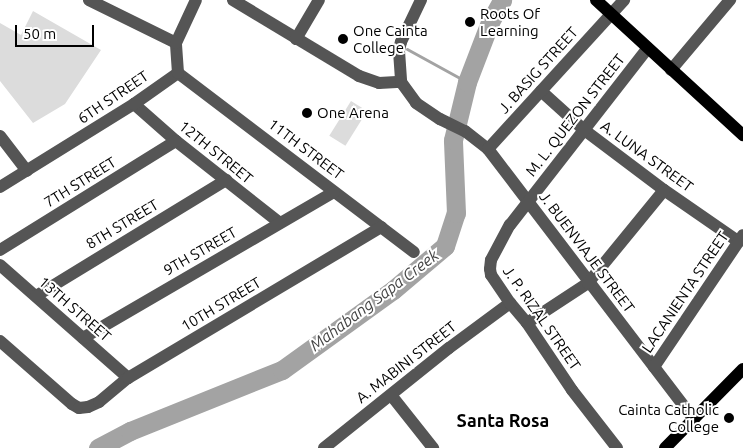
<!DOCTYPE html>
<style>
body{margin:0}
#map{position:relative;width:743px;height:448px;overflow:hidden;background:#fff;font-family:Ubuntu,sans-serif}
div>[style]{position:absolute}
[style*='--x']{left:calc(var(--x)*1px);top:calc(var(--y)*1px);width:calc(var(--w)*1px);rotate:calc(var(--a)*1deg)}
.green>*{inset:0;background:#dcdcdc;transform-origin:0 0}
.stream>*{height:3px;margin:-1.5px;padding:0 1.5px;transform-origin:1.5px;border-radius:1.5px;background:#a3a3a3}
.river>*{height:19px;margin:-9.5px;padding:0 9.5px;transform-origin:9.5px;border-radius:9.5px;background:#a3a3a3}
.minor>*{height:12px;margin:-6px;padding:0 6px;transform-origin:6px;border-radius:6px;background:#555}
.major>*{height:12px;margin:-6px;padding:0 6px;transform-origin:6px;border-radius:6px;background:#000}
.dots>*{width:14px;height:14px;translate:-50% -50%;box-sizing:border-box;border:2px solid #fff;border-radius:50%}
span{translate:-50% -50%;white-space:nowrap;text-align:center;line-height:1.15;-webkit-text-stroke:4px #fff;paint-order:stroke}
.poi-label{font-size:15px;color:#000}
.left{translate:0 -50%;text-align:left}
.right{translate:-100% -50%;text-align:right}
.street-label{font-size:15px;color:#000}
.water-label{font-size:16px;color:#444;font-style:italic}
.quarter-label{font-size:18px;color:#000;font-weight:700}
.scale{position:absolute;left:15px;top:25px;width:79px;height:22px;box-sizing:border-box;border:2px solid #000;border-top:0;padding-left:6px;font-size:15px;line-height:18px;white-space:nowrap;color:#000;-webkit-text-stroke:4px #fff;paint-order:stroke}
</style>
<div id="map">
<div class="green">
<i style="clip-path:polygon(33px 11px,101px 50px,65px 104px,33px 123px,0 81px,0 23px,21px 35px)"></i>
<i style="left:351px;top:101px;width:19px;height:41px;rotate:32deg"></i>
</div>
<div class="stream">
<i style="--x:407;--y:49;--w:68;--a:28.8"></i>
</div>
<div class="river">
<i style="--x:98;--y:448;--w:36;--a:-28"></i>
<i style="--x:130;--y:431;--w:164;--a:-21.9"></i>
<i style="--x:282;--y:370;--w:137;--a:-35.8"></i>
<i style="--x:393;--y:290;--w:68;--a:-40.2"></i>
<i style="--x:445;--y:246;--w:35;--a:-72"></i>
<i style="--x:456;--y:213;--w:73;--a:-92.4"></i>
<i style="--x:453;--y:140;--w:60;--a:-76.4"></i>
<i style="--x:467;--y:82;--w:64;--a:-69"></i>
<i style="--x:490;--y:22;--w:25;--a:-61"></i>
</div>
<div class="minor">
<i style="--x:89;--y:0;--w:97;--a:26.3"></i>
<i style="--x:233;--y:0;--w:147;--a:31.1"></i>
<i style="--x:359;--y:76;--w:21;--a:19"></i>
<i style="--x:379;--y:83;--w:22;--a:-3"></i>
<i style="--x:421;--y:0;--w:47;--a:115.5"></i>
<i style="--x:401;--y:42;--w:9;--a:103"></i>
<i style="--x:399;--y:51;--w:31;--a:86"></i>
<i style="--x:401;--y:82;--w:26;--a:54"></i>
<i style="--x:416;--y:103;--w:29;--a:34"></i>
<i style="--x:440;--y:119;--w:28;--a:26"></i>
<i style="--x:465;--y:131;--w:29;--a:38"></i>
<i style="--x:488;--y:149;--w:340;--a:52.7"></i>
<i style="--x:296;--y:39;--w:45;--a:-59.5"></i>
<i style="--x:671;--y:70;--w:92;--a:-49.9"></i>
<i style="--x:178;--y:73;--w:296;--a:37.2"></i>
<i style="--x:541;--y:91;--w:57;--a:42.1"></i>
<i style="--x:583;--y:129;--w:101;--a:37"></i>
<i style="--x:664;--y:190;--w:91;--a:34.7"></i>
<i style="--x:134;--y:104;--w:56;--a:41.4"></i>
<i style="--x:176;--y:141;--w:132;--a:38.3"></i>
<i style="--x:0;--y:136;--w:44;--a:52.4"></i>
<i style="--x:488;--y:149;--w:202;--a:-47.6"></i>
<i style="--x:0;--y:187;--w:158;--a:-31.8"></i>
<i style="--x:134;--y:104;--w:54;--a:-35.2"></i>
<i style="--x:178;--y:73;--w:30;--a:-94"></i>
<i style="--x:176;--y:43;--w:47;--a:-65.1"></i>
<i style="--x:0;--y:250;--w:207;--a:-31.8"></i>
<i style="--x:0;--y:265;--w:171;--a:41.4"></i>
<i style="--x:36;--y:296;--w:223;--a:-31.4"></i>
<i style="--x:527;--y:323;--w:73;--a:-33.3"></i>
<i style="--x:588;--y:283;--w:120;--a:-50.7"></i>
<i style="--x:83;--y:338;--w:290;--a:-30.2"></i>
<i style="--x:0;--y:341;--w:96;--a:41.2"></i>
<i style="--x:72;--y:404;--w:8;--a:30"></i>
<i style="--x:79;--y:408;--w:9;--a:-6"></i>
<i style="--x:88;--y:407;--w:12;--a:-24"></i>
<i style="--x:99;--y:402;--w:38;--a:-40"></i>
<i style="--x:128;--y:378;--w:295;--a:-30.8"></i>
<i style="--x:654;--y:367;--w:159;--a:-56"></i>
<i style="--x:391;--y:395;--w:68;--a:51.6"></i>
<i style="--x:324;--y:448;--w:160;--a:-38.7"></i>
<i style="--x:449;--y:348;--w:76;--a:-36.4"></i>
<i style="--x:617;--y:448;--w:73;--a:-127.8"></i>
<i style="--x:572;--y:390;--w:81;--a:-123.9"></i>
<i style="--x:527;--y:323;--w:26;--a:-130"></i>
<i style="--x:510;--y:303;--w:34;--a:-124"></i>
<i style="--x:491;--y:275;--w:6;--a:-99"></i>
<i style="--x:490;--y:269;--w:9;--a:-84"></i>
<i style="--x:491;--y:260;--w:40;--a:-62"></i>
<i style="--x:510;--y:225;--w:224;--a:-52.1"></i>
</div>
<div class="major">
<i style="--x:596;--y:0;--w:200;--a:42.6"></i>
<i style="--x:665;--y:448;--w:111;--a:-45.4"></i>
</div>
<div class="dots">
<i style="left:470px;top:22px;background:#000"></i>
<i style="left:343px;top:39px;background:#000"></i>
<i style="left:307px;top:113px;background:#000"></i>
<i style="left:729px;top:418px;background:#000"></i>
</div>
<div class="poi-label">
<span class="left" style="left:480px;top:22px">Roots Of<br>Learning</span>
<span class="left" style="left:353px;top:39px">One Cainta<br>College</span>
<span class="left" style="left:317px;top:113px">One Arena</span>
<span class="right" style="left:719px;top:418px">Cainta Catholic<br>College</span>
</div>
<div class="street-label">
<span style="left:538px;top:70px;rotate:-48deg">J. BASIG STREET</span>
<span style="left:113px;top:97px;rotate:-34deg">6TH STREET</span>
<span style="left:575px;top:115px;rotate:-52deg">M. L. QUEZON STREET</span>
<span style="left:306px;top:149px;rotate:37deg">11TH STREET</span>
<span style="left:216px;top:152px;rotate:39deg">12TH STREET</span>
<span style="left:647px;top:156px;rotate:36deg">A. LUNA STREET</span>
<span style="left:80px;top:182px;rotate:-32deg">7TH STREET</span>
<span style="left:122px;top:224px;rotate:-31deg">8TH STREET</span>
<span style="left:200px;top:251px;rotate:-30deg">9TH STREET</span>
<span style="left:587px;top:252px;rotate:53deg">J. BUENVIAJE STREET</span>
<span style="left:685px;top:292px;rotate:-56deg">LACANIENTA STREET</span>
<span style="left:221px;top:304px;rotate:-31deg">10TH STREET</span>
<span style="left:75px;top:309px;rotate:41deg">13TH STREET</span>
<span style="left:542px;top:318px;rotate:55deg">J. P. RIZAL STREET</span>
<span style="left:406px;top:362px;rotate:-38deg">A. MABINI STREET</span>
</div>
<div class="water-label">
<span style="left:374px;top:300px;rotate:-37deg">Mahabang Sapa Creek</span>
</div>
<div class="quarter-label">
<span style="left:503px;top:420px">Santa Rosa</span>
</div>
<div class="scale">50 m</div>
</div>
